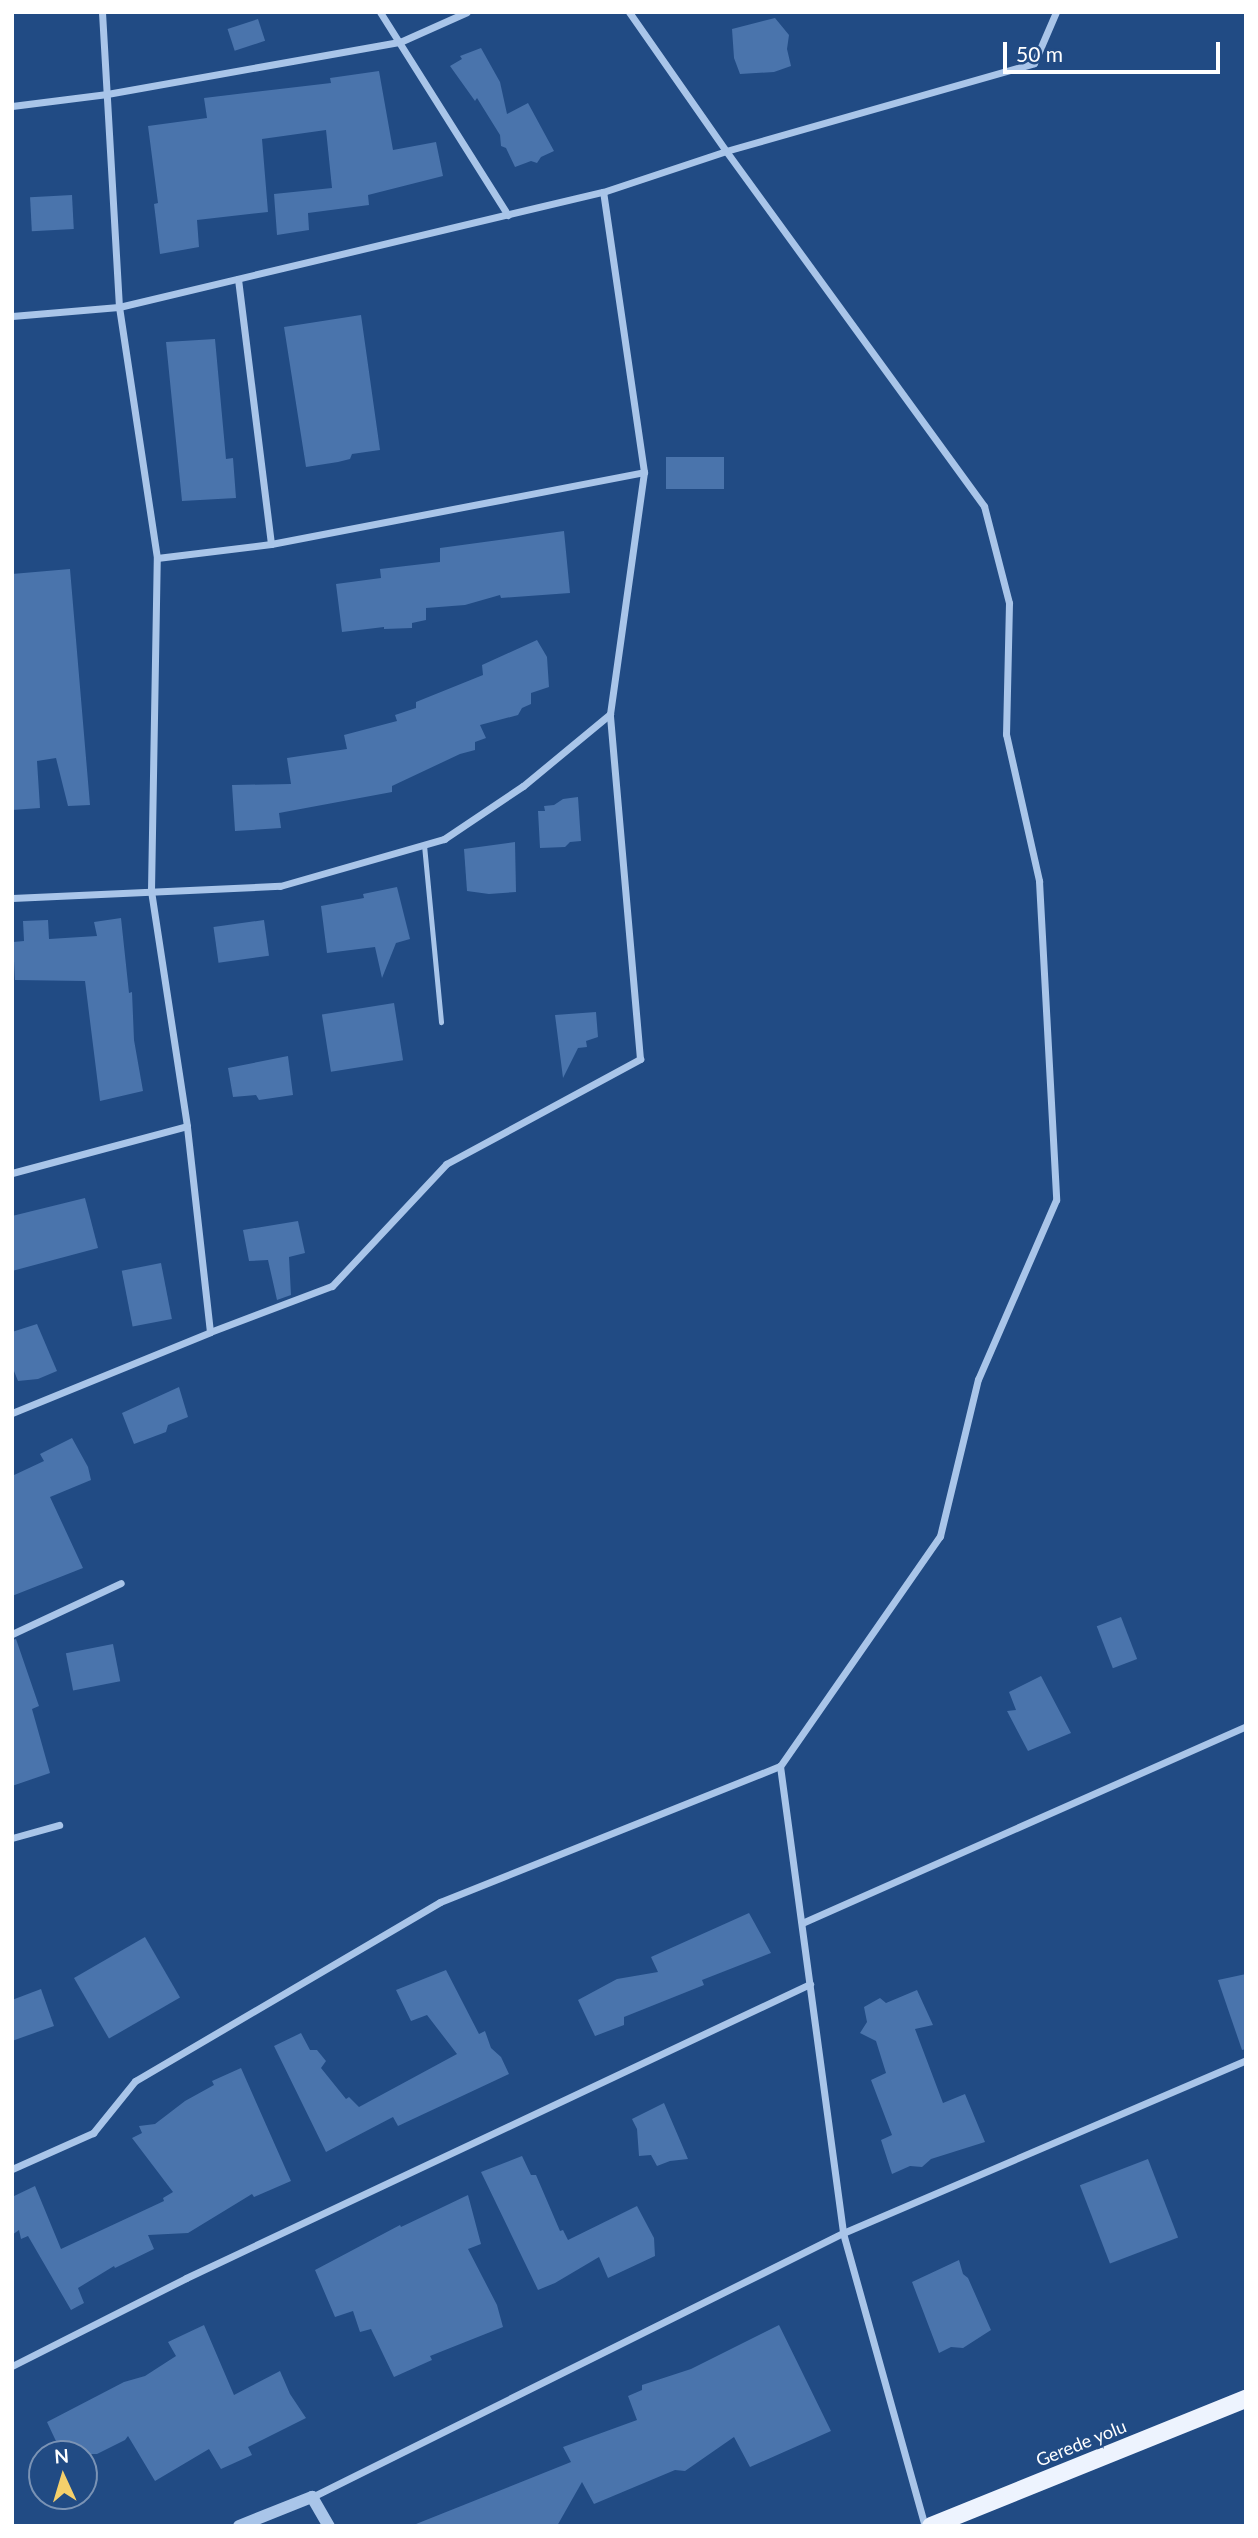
<!DOCTYPE html>
<style>
body{margin:0}
#map{position:relative;width:1258px;height:2538px;overflow:hidden;background:#214b84;font-family:Lato,sans-serif}
div>[style]{position:absolute}
[style*='--x']{left:calc(var(--x)*1px);top:calc(var(--y)*1px);width:calc(var(--w)*1px);rotate:calc(var(--a)*1deg)}
.building>*{inset:0;background:#4a74ac;transform-origin:0 0}
.service>*{height:5px;margin:-2.5px;padding:0 2.5px;transform-origin:2.5px;border-radius:2.5px;background:#a9c5e9}
.minor>*{height:7px;margin:-3.5px;padding:0 3.5px;transform-origin:3.5px;border-radius:3.5px;background:#a9c5e9}
.tertiary>*{height:12px;margin:-6px;padding:0 6px;transform-origin:6px;border-radius:6px;background:#a9c5e9}
.primary>*{height:18px;margin:-9px;padding:0 9px;transform-origin:9px;border-radius:9px;background:#edf3fe}
span{translate:-50% -50%;white-space:nowrap;text-align:center;line-height:1.15;-webkit-text-stroke:5px #214b84;paint-order:stroke}
.street-label{font-size:18px;color:#fff}
.frame{position:absolute;inset:0;border:14px solid #fff;pointer-events:none}
.north{position:absolute;left:28px;top:2440px;width:70px;height:70px;box-sizing:border-box;background:#214b84;border:2px solid #7a93b5;border-radius:50%;rotate:356deg;font-size:19px;font-weight:700;line-height:28px;text-align:center;color:#fff}
.north::after{content:'';display:block;margin:auto;width:24px;height:32px;background:#f5d06b;clip-path:polygon(50% 0,100% 100%,50% 72%,0 100%)}
.scale{position:absolute;left:1003px;top:42px;width:217px;height:32px;box-sizing:border-box;border:4px solid #fff;border-top:0;padding-left:9px;font-size:21px;line-height:24px;white-space:nowrap;color:#fff;-webkit-text-stroke:5px #214b84;paint-order:stroke}
</style>
<div id="map">
<div class="building">
<i style="clip-path:polygon(775px 18px,789px 35px,787px 49px,791px 66px,774px 72px,740px 74px,734px 58px,732px 29px)"></i>
<i style="left:258px;top:19px;width:23px;height:32px;rotate:72deg"></i>
<i style="clip-path:polygon(481px 48px,500px 82px,507px 114px,528px 103px,554px 151px,541px 157px,537px 163px,531px 161px,515px 167px,506px 148px,501px 146px,500px 135px,477px 98px,475px 101px,450px 66px,462px 59px,460px 56px)"></i>
<i style="clip-path:polygon(379px 71px,393px 150px,436px 142px,443px 176px,368px 195px,369px 205px,308px 213px,309px 230px,277px 235px,274px 194px,332px 188px,326px 130px,262px 139px,268px 212px,197px 220px,199px 247px,160px 254px,154px 204px,158px 203px,148px 126px,207px 118px,204px 98px,331px 83px,330px 78px)"></i>
<i style="left:72px;top:195px;width:34px;height:42px;rotate:87deg"></i>
<i style="clip-path:polygon(361px 315px,380px 450px,352px 454px,350px 459px,338px 462px,306px 467px,284px 327px)"></i>
<i style="clip-path:polygon(215px 339px,226px 459px,233px 458px,236px 498px,182px 501px,166px 342px)"></i>
<i style="left:724px;top:457px;width:32px;height:58px;rotate:90deg"></i>
<i style="clip-path:polygon(564px 531px,570px 593px,501px 598px,500px 595px,465px 605px,426px 608px,426px 620px,412px 623px,412px 628px,384px 629px,384px 627px,342px 632px,336px 584px,381px 578px,380px 569px,440px 562px,440px 548px)"></i>
<i style="clip-path:polygon(70px 569px,90px 805px,68px 806px,56px 758px,37px 761px,40px 808px,12px 810px,12px 574px)"></i>
<i style="clip-path:polygon(537px 640px,547px 657px,549px 687px,531px 693px,531px 704px,522px 708px,518px 715px,480px 725px,486px 738px,475px 742px,475px 750px,460px 754px,392px 786px,392px 792px,279px 813px,281px 828px,235px 831px,232px 785px,291px 784px,287px 758px,347px 749px,344px 735px,397px 721px,395px 715px,416px 708px,416px 702px,483px 675px,482px 665px)"></i>
<i style="clip-path:polygon(578px 797px,581px 841px,570px 842px,565px 847px,540px 848px,538px 811px,545px 811px,544px 806px,554px 805px,563px 799px)"></i>
<i style="clip-path:polygon(515px 842px,516px 892px,489px 894px,467px 891px,464px 849px)"></i>
<i style="clip-path:polygon(397px 887px,410px 939px,396px 943px,382px 978px,375px 947px,327px 953px,321px 906px,364px 898px,363px 894px)"></i>
<i style="clip-path:polygon(121px 918px,129px 993px,132px 992px,134px 1040px,143px 1091px,100px 1101px,85px 981px,15px 980px,13px 942px,24px 941px,23px 921px,48px 920px,49px 939px,97px 936px,94px 922px)"></i>
<i style="left:264px;top:920px;width:36px;height:51px;rotate:82deg"></i>
<i style="left:394px;top:1003px;width:58px;height:73px;rotate:81deg"></i>
<i style="clip-path:polygon(596px 1012px,598px 1037px,586px 1041px,587px 1047px,578px 1048px,563px 1078px,555px 1015px)"></i>
<i style="clip-path:polygon(288px 1056px,293px 1095px,259px 1100px,256px 1095px,233px 1097px,228px 1068px)"></i>
<i style="clip-path:polygon(85px 1198px,98px 1248px,12px 1271px,12px 1216px)"></i>
<i style="clip-path:polygon(298px 1221px,305px 1253px,289px 1257px,291px 1295px,277px 1300px,268px 1260px,249px 1261px,243px 1230px)"></i>
<i style="left:161px;top:1263px;width:57px;height:40px;rotate:79deg"></i>
<i style="clip-path:polygon(37px 1324px,57px 1371px,38px 1379px,18px 1381px,12px 1366px,12px 1332px)"></i>
<i style="clip-path:polygon(179px 1387px,188px 1417px,168px 1425px,166px 1432px,134px 1444px,122px 1413px)"></i>
<i style="clip-path:polygon(72px 1438px,88px 1467px,91px 1480px,50px 1497px,83px 1568px,12px 1596px,12px 1476px,44px 1461px,40px 1454px)"></i>
<i style="left:1121px;top:1617px;width:45px;height:26px;rotate:69deg"></i>
<i style="clip-path:polygon(16px 1639px,39px 1706px,32px 1709px,50px 1773px,12px 1786px,12px 1640px)"></i>
<i style="left:113px;top:1644px;width:38px;height:48px;rotate:79deg"></i>
<i style="clip-path:polygon(1041px 1676px,1071px 1733px,1028px 1751px,1007px 1711px,1016px 1710px,1009px 1692px)"></i>
<i style="clip-path:polygon(749px 1913px,771px 1953px,702px 1980px,704px 1985px,624px 2017px,624px 2025px,595px 2036px,578px 2000px,617px 1979px,658px 1972px,651px 1957px)"></i>
<i style="left:145px;top:1937px;width:70px;height:82px;rotate:60deg"></i>
<i style="clip-path:polygon(446px 1970px,479px 2034px,485px 2031px,491px 2048px,501px 2057px,509px 2074px,398px 2126px,393px 2117px,326px 2152px,274px 2046px,301px 2033px,310px 2050px,317px 2050px,326px 2061px,321px 2068px,346px 2099px,349px 2097px,359px 2107px,457px 2054px,427px 2015px,411px 2021px,396px 1990px)"></i>
<i style="clip-path:polygon(1246px 1974px,1246px 2049px,1242px 2050px,1218px 1980px)"></i>
<i style="clip-path:polygon(41px 1989px,54px 2026px,12px 2041px,12px 2000px)"></i>
<i style="clip-path:polygon(917px 1990px,933px 2025px,915px 2029px,943px 2103px,965px 2094px,985px 2142px,931px 2159px,922px 2167px,910px 2166px,892px 2174px,881px 2140px,892px 2135px,871px 2080px,886px 2073px,876px 2041px,860px 2033px,867px 2022px,864px 2007px,880px 1998px,886px 2003px)"></i>
<i style="clip-path:polygon(241px 2068px,291px 2181px,254px 2197px,252px 2194px,188px 2233px,148px 2235px,154px 2249px,115px 2268px,114px 2266px,78px 2288px,84px 2303px,71px 2310px,28px 2236px,21px 2239px,19px 2230px,12px 2235px,12px 2197px,35px 2186px,61px 2249px,164px 2201px,163px 2198px,173px 2192px,132px 2138px,142px 2133px,139px 2126px,155px 2124px,185px 2101px,214px 2085px,212px 2081px)"></i>
<i style="clip-path:polygon(664px 2103px,688px 2159px,670px 2161px,657px 2166px,651px 2155px,639px 2156px,637px 2129px,632px 2119px)"></i>
<i style="clip-path:polygon(522px 2156px,531px 2175px,536px 2175px,560px 2231px,563px 2230px,568px 2240px,637px 2206px,654px 2238px,655px 2256px,608px 2278px,599px 2257px,555px 2283px,538px 2290px,481px 2172px)"></i>
<i style="left:1148px;top:2159px;width:84px;height:73px;rotate:69deg"></i>
<i style="clip-path:polygon(468px 2195px,481px 2244px,468px 2249px,497px 2305px,503px 2327px,430px 2356px,432px 2360px,394px 2377px,371px 2329px,360px 2332px,353px 2311px,335px 2317px,315px 2270px,400px 2225px,401px 2227px)"></i>
<i style="clip-path:polygon(959px 2260px,963px 2274px,968px 2278px,991px 2330px,963px 2348px,951px 2347px,939px 2353px,912px 2282px)"></i>
<i style="clip-path:polygon(204px 2325px,234px 2395px,280px 2371px,290px 2394px,306px 2418px,248px 2447px,252px 2455px,221px 2469px,209px 2449px,155px 2481px,128px 2436px,125px 2440px,97px 2454px,62px 2454px,47px 2422px,124px 2382px,145px 2376px,176px 2356px,168px 2342px)"></i>
<i style="clip-path:polygon(779px 2325px,831px 2431px,750px 2467px,734px 2437px,685px 2471px,675px 2470px,594px 2504px,582px 2482px,557px 2526px,411px 2526px,571px 2462px,563px 2447px,637px 2420px,628px 2396px,642px 2390px,642px 2385px,691px 2369px)"></i>
</div>
<div class="service">
<i style="--x:424;--y:845;--w:178;--a:84.5"></i>
</div>
<div class="minor">
<i style="--x:380;--y:12;--w:240;--a:57.8"></i>
<i style="--x:629;--y:12;--w:169;--a:55.1"></i>
<i style="--x:726;--y:151;--w:439;--a:54"></i>
<i style="--x:984;--y:506;--w:100;--a:75.5"></i>
<i style="--x:1009;--y:603;--w:131;--a:91.3"></i>
<i style="--x:1006;--y:734;--w:151;--a:77.3"></i>
<i style="--x:1039;--y:881;--w:319;--a:86.9"></i>
<i style="--x:1056;--y:1200;--w:195;--a:113.5"></i>
<i style="--x:978;--y:1379;--w:162;--a:103.6"></i>
<i style="--x:940;--y:1536;--w:280;--a:124.8"></i>
<i style="--x:12;--y:106;--w:96;--a:-7.2"></i>
<i style="--x:107;--y:94;--w:298;--a:-10.1"></i>
<i style="--x:400;--y:42;--w:73;--a:-24.1"></i>
<i style="--x:238;--y:279;--w:267;--a:82.9"></i>
<i style="--x:12;--y:316;--w:107;--a:-4.8"></i>
<i style="--x:119;--y:307;--w:497;--a:-13.4"></i>
<i style="--x:603;--y:192;--w:130;--a:-18.4"></i>
<i style="--x:726;--y:151;--w:320;--a:-15.9"></i>
<i style="--x:1034;--y:63;--w:56;--a:-66.7"></i>
<i style="--x:157;--y:558;--w:115;--a:-7"></i>
<i style="--x:271;--y:544;--w:380;--a:-10.9"></i>
<i style="--x:12;--y:898;--w:268;--a:-2.6"></i>
<i style="--x:280;--y:886;--w:171;--a:-16"></i>
<i style="--x:444;--y:839;--w:95;--a:-33.9"></i>
<i style="--x:523;--y:786;--w:113;--a:-39.6"></i>
<i style="--x:610;--y:714;--w:244;--a:-82"></i>
<i style="--x:644;--y:472;--w:283;--a:-98.3"></i>
<i style="--x:12;--y:1173;--w:181;--a:-15"></i>
<i style="--x:210;--y:1332;--w:130;--a:-20.7"></i>
<i style="--x:332;--y:1286;--w:167;--a:-46.9"></i>
<i style="--x:446;--y:1164;--w:221;--a:-28.4"></i>
<i style="--x:640;--y:1059;--w:346;--a:-95"></i>
<i style="--x:12;--y:1413;--w:214;--a:-22.2"></i>
<i style="--x:210;--y:1332;--w:207;--a:-96.4"></i>
<i style="--x:187;--y:1126;--w:239;--a:-98.7"></i>
<i style="--x:151;--y:890;--w:332;--a:-89"></i>
<i style="--x:157;--y:558;--w:254;--a:-98.6"></i>
<i style="--x:119;--y:307;--w:295;--a:-93.3"></i>
<i style="--x:12;--y:1634;--w:120;--a:-25.1"></i>
<i style="--x:12;--y:1838;--w:49;--a:-15.5"></i>
<i style="--x:802;--y:1923;--w:486;--a:-23.9"></i>
<i style="--x:12;--y:2169;--w:89;--a:-24"></i>
<i style="--x:93;--y:2133;--w:67;--a:-51.1"></i>
<i style="--x:135;--y:2081;--w:354;--a:-30.4"></i>
<i style="--x:440;--y:1902;--w:366;--a:-21.8"></i>
<i style="--x:780;--y:1766;--w:471;--a:82.3"></i>
<i style="--x:843;--y:2233;--w:304;--a:74.4"></i>
<i style="--x:12;--y:2366;--w:195;--a:-26.8"></i>
<i style="--x:186;--y:2278;--w:690;--a:-25.23"></i>
<i style="--x:312;--y:2497;--w:593;--a:-26.44"></i>
<i style="--x:843;--y:2233;--w:439;--a:-23.2"></i>
</div>
<div class="tertiary">
<i style="--x:239;--y:2526;--w:79;--a:-21.7"></i>
<i style="--x:312;--y:2497;--w:34;--a:60"></i>
</div>
<div class="primary">
<i style="--x:931;--y:2526;--w:340;--a:-22"></i>
</div>
<div class="street-label">
<span style="left:1081px;top:2443px;rotate:-22deg">Gerede yolu</span>
</div>
<div class="frame"></div>
<div class="north">N</div>
<div class="scale">50 m</div>
</div>
